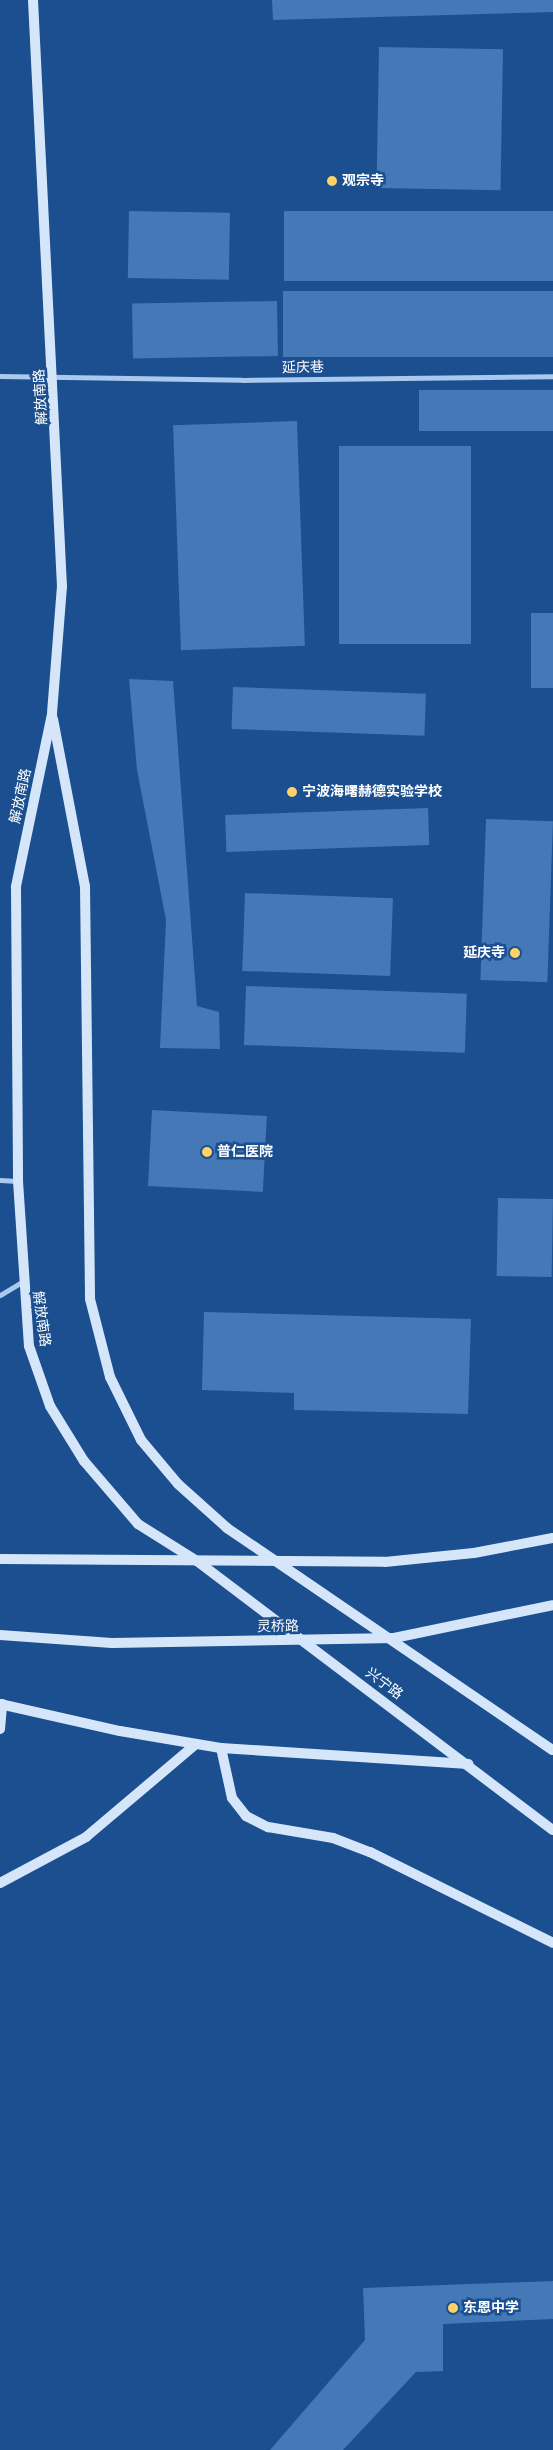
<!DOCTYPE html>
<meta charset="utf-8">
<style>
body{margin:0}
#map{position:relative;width:553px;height:2450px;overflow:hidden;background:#1b4f8f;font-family:"Varela Round","Noto Sans SC",sans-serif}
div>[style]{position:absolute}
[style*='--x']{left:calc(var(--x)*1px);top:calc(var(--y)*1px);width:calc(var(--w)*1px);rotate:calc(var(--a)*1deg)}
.building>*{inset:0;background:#4478b7;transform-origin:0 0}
.street>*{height:5px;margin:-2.5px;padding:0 2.5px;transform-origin:2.5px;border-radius:2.5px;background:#a9c9ee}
.secondary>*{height:10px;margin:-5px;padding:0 5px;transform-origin:5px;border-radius:5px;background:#d6e6fa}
.dots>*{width:14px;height:14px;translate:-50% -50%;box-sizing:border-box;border:2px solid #1b4f8f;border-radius:50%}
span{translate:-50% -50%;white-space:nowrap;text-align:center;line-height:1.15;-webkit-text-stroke:5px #1b4f8f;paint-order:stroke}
.poi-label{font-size:14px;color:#fff;font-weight:700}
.left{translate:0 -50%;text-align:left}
.right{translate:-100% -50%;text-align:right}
.street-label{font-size:14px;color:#fff}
</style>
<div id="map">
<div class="building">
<i style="clip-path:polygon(272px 0,553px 0,553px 12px,273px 20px)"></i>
<i style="left:379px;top:47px;width:124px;height:141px;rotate:1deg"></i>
<i style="left:129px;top:211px;width:101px;height:67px;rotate:1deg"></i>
<i style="left:553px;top:211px;width:70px;height:269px;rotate:90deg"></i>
<i style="left:553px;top:291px;width:66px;height:270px;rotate:90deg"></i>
<i style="left:277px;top:301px;width:55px;height:145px;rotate:89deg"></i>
<i style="left:553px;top:390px;width:41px;height:134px;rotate:90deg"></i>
<i style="left:297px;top:421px;width:225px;height:124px;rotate:88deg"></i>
<i style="left:471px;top:446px;width:198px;height:132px;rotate:90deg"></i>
<i style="left:531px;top:613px;width:22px;height:75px"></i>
<i style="clip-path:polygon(129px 679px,173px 681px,197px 1006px,219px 1012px,220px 1049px,160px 1048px,166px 920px,137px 770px)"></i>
<i style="left:233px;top:687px;width:193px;height:42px;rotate:2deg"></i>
<i style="left:428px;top:808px;width:37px;height:203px;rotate:88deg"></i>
<i style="left:486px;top:819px;width:67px;height:161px;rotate:2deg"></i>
<i style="left:245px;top:893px;width:148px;height:78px;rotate:2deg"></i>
<i style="left:246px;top:986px;width:221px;height:59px;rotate:2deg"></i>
<i style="left:152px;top:1110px;width:115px;height:76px;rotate:3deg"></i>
<i style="left:498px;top:1198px;width:55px;height:78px;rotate:1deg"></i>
<i style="clip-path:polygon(204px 1312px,471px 1319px,468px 1414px,294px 1410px,294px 1393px,202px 1390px)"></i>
<i style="clip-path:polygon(553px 2281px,553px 2319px,443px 2324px,443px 2371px,416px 2372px,343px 2450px,270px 2450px,365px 2340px,363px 2288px)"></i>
</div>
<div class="street">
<i style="--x:0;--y:376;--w:242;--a:0.9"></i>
<i style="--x:242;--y:380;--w:311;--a:-0.7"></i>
<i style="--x:0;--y:1180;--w:18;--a:3"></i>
<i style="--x:0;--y:1295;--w:26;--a:-31"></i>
</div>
<div class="secondary">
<i style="--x:33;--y:0;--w:587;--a:87.17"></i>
<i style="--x:62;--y:586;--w:128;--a:94.5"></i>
<i style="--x:52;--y:714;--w:177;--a:101.8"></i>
<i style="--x:16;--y:887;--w:294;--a:89.6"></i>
<i style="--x:18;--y:1181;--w:165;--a:86.2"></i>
<i style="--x:29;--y:1346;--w:64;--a:70.7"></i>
<i style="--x:50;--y:1406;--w:65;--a:58.3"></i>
<i style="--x:84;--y:1461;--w:83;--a:49.4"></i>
<i style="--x:138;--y:1524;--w:70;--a:32.1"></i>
<i style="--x:197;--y:1561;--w:446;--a:37.1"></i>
<i style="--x:53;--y:719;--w:170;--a:79.2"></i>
<i style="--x:85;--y:886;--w:413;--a:89.3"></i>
<i style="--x:90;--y:1299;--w:81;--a:75.6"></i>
<i style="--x:110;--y:1377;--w:70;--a:63.8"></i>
<i style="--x:141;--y:1440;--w:57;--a:49.9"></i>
<i style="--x:178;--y:1484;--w:66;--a:41.9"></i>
<i style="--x:227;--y:1528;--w:394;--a:34.3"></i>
<i style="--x:0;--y:1559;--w:385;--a:0.4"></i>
<i style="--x:385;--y:1562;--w:89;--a:-5.8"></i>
<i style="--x:474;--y:1553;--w:80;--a:-10.8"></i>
<i style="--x:0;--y:1635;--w:112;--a:4.1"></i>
<i style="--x:112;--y:1643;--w:282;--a:-1"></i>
<i style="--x:394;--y:1638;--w:162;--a:-11.7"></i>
<i style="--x:0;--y:1704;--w:123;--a:12.7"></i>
<i style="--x:120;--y:1731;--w:102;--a:9.6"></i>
<i style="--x:221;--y:1748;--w:248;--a:3.7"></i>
<i style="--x:0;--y:1729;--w:25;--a:-85"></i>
<i style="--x:221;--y:1748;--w:51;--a:77.6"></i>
<i style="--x:232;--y:1798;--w:23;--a:52"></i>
<i style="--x:246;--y:1816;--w:25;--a:27"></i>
<i style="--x:268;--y:1827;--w:66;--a:9.6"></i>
<i style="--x:333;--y:1838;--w:40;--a:21"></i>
<i style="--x:370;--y:1852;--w:204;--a:26.4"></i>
<i style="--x:0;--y:1883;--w:98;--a:-28.1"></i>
<i style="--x:86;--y:1837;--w:144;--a:-40.2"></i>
</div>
<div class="dots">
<i style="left:332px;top:181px;background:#ffd166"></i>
<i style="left:292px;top:792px;background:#ffd166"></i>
<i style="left:515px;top:953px;background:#ffd166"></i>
<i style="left:207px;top:1152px;background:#ffd166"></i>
<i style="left:453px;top:2308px;background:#ffd166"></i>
</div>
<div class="poi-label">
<span class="left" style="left:342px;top:181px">观宗寺</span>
<span class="left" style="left:302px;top:792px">宁波海曙赫德实验学校</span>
<span class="right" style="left:505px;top:953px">延庆寺</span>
<span class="left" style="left:217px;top:1152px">普仁医院</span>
<span class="left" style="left:463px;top:2308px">东恩中学</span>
</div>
<div class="street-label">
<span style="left:303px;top:368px;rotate:-1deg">延庆巷</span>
<span style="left:41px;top:397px;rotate:-93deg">解放南路</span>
<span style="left:21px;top:796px;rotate:-78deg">解放南路</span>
<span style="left:41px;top:1319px;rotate:82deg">解放南路</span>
<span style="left:278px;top:1627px;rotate:-1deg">灵桥路</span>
<span style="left:384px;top:1684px;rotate:37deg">兴宁路</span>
</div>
</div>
